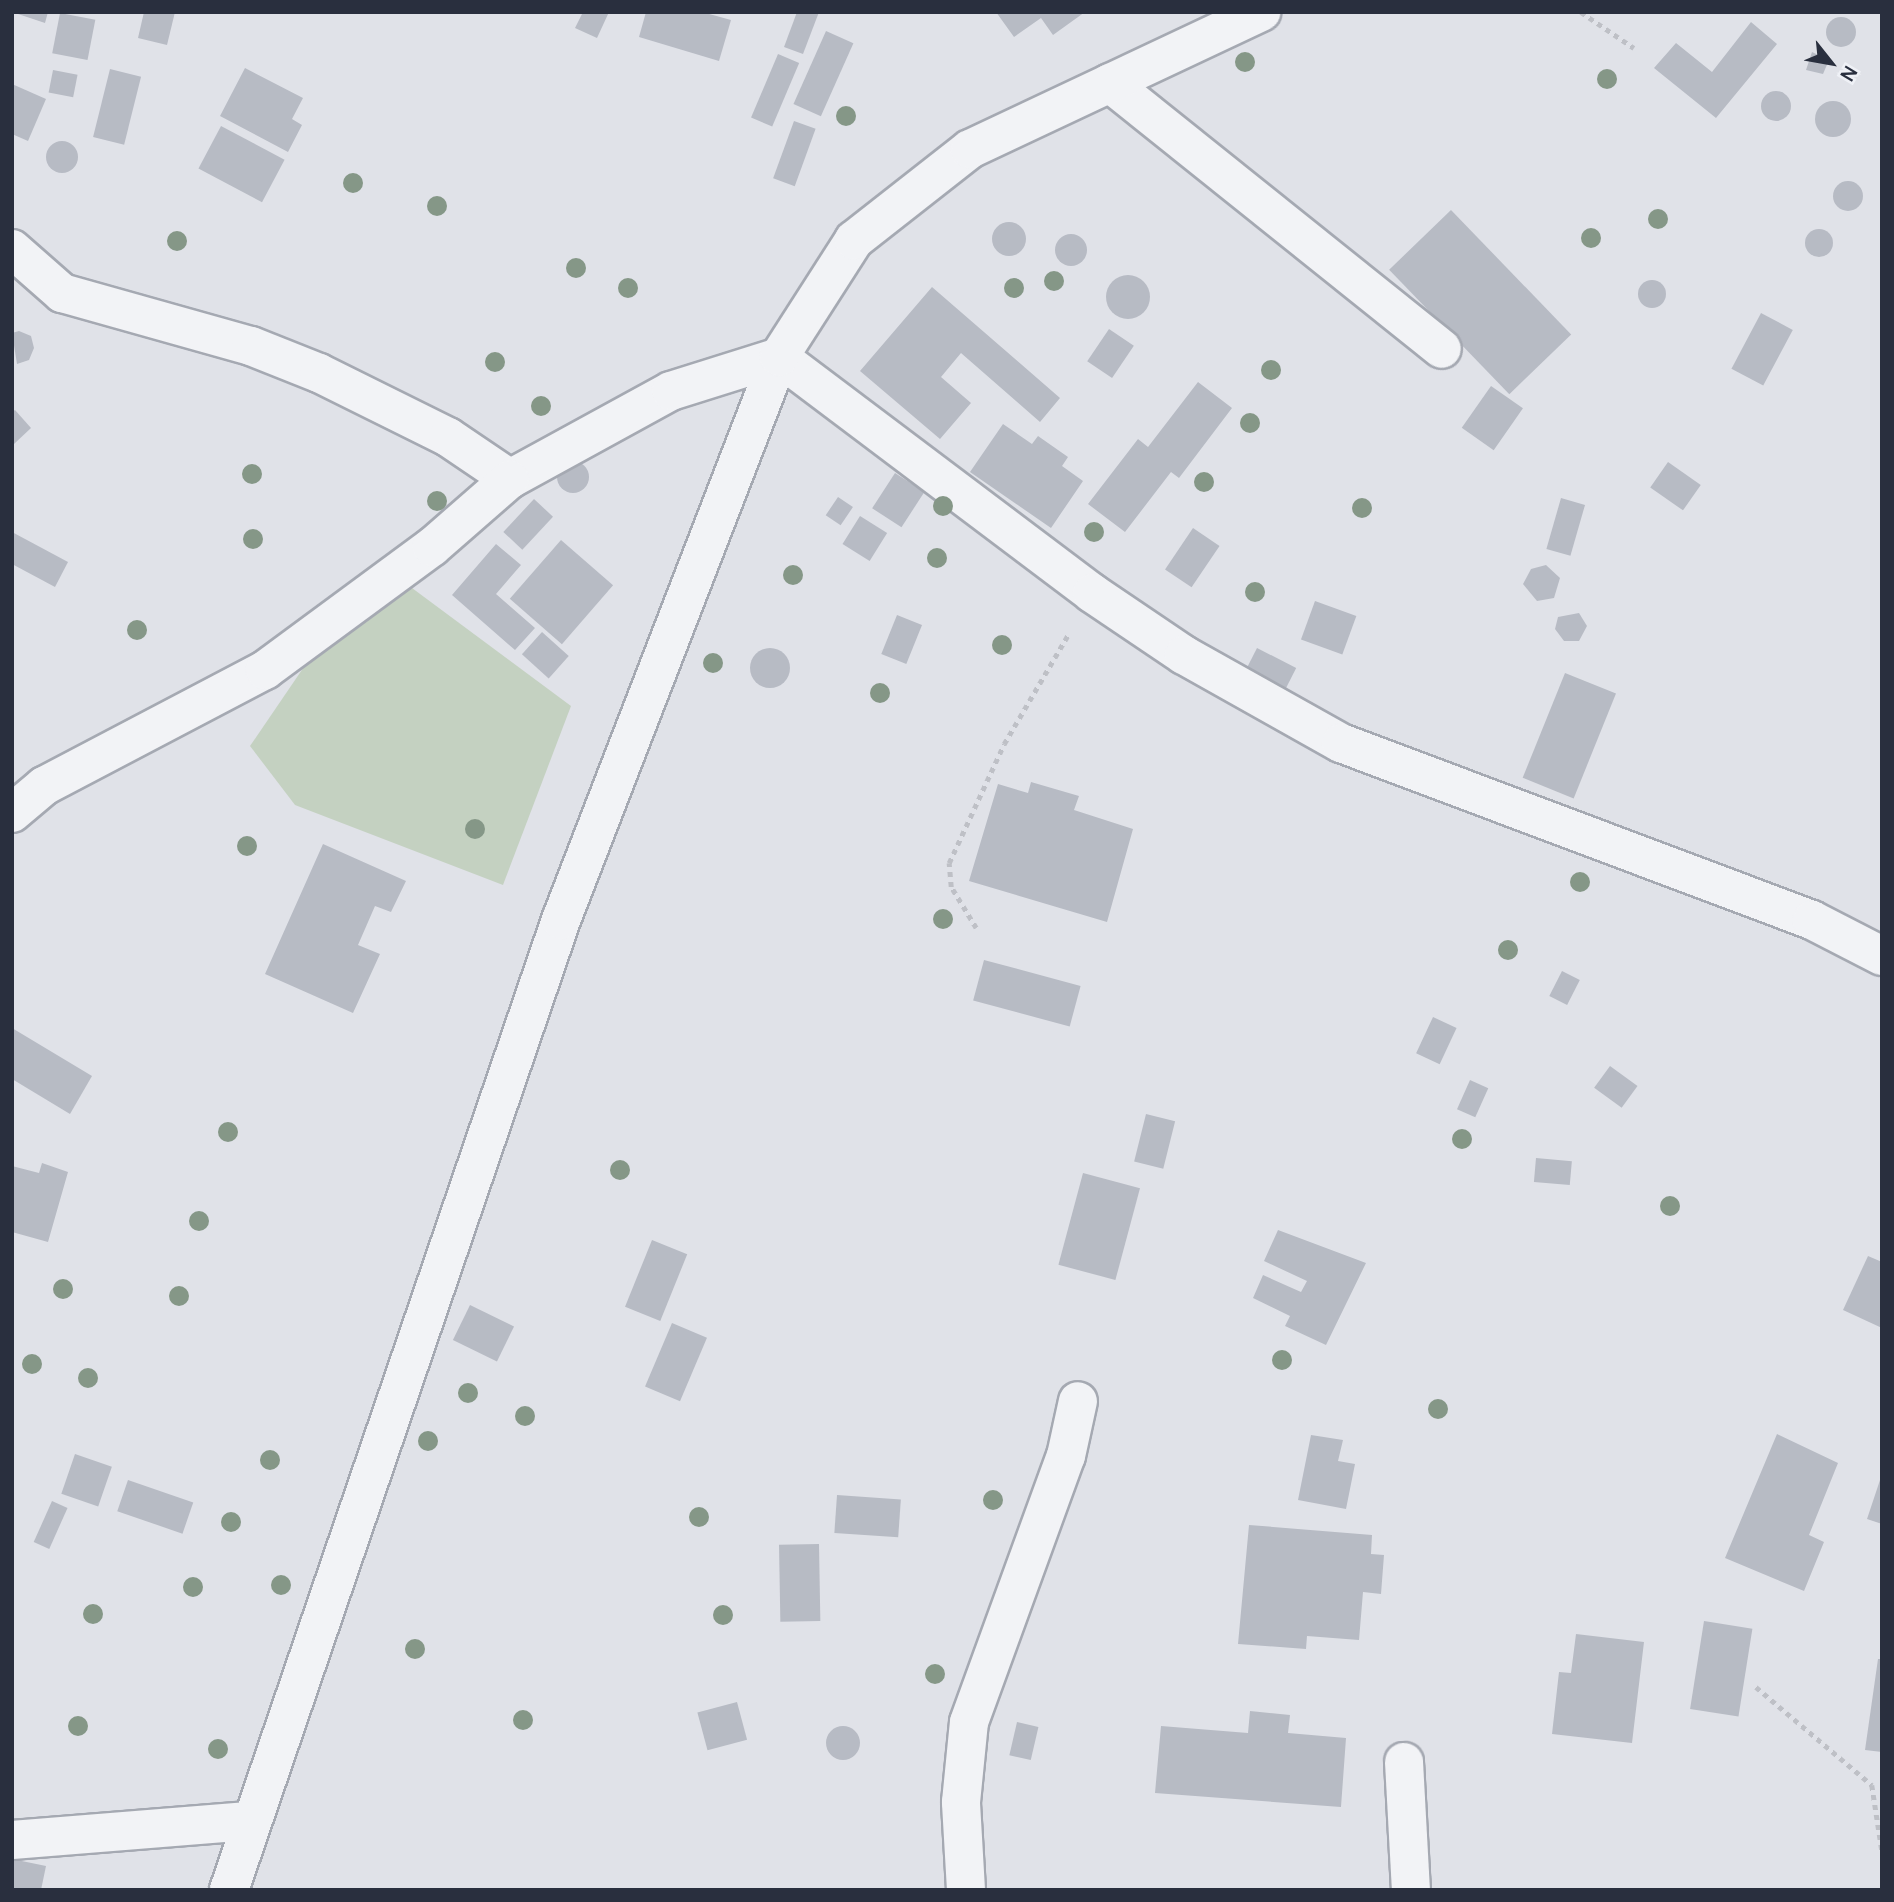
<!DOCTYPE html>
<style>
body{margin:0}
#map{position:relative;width:1894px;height:1902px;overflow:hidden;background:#e0e2e8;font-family:Manrope,sans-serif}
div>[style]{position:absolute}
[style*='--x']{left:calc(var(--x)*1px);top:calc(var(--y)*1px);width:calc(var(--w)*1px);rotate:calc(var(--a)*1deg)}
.green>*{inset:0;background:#c4d1c1}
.building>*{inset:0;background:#b7bbc4;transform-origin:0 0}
.round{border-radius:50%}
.path>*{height:4.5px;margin-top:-2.25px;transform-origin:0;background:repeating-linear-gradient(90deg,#bec0c6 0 5px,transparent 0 10px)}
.roads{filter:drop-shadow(2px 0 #a5a9b2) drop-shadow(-2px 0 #a5a9b2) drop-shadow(0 2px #a5a9b2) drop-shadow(0 -2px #a5a9b2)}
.minor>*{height:38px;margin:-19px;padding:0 19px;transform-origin:19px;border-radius:19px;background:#f2f3f6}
.trees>*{width:20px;height:20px;margin:-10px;border-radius:50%;background:#859787}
span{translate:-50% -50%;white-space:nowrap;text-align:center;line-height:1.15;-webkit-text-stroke:7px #eff1f6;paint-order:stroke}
.frame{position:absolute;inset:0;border:14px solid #292f3e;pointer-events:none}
.north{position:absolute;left:1796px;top:28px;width:70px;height:70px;-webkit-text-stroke:5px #eff1f6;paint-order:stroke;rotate:121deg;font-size:19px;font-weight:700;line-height:28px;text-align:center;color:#292f3e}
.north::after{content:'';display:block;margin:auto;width:24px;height:32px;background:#292f3e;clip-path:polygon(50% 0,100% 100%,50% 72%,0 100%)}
</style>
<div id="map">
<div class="green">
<i style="clip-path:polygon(412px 588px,571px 706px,503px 885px,295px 805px,250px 746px,325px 636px)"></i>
</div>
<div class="building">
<i style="clip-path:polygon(12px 12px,48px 12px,45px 23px)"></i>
<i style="clip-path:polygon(144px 12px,175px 12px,167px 45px,138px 38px)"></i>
<i style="clip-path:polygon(583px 12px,609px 12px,597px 38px,575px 28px)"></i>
<i style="clip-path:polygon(646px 12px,702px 12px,731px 20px,719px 61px,639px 37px)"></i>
<i style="clip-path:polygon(797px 12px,819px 12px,803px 54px,784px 47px)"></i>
<i style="clip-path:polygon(996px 12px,1085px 12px,1053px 35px,1041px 18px,1014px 37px)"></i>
<i style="left:60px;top:13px;width:36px;height:41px;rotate:11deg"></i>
<i class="round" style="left:1826px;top:17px;width:30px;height:30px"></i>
<i style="clip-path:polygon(1751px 22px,1777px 44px,1716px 118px,1654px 68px,1676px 43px,1712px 72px)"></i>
<i style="left:826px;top:31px;width:30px;height:80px;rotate:24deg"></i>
<i style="clip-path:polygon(1812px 52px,1829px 60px,1823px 74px,1806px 70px)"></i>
<i style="left:778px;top:54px;width:23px;height:69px;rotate:23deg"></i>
<i style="clip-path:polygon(245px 68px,303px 98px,292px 119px,302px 125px,288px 152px,220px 116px)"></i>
<i style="left:110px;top:69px;width:32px;height:70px;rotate:14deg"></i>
<i style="left:53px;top:70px;width:25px;height:23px;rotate:11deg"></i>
<i style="clip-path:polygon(12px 84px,46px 99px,28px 141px,12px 134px)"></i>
<i class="round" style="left:1761px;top:91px;width:30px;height:30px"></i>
<i class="round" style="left:1815px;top:101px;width:36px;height:36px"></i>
<i style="left:794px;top:121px;width:23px;height:61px;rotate:20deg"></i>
<i style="left:221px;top:126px;width:72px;height:48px;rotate:28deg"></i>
<i class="round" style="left:46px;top:141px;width:32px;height:32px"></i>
<i class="round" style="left:1833px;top:181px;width:30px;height:30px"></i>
<i style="left:1451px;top:210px;width:173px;height:86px;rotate:46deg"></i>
<i class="round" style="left:992px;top:222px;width:34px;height:34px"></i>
<i class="round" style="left:1805px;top:229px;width:28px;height:28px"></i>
<i class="round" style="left:1055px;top:234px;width:32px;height:32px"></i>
<i class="round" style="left:1106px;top:275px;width:44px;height:44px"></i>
<i class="round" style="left:1638px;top:280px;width:28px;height:28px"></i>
<i style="clip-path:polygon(932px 287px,1060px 398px,1040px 422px,961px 353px,941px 377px,971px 403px,940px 439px,860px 371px)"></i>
<i style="left:1761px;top:313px;width:36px;height:63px;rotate:28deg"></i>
<i style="left:1109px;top:329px;width:30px;height:39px;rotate:34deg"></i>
<i style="clip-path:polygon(19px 331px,31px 336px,34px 348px,29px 360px,17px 364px,12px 333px)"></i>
<i style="clip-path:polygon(1198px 382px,1232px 408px,1179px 478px,1171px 472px,1125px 532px,1088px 504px,1138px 439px,1148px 447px)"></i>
<i style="left:1491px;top:386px;width:39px;height:51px;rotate:35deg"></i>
<i style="clip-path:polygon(15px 410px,31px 428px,14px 444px,12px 412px)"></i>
<i style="clip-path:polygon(1003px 424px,1032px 444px,1038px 436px,1068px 457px,1062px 466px,1083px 481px,1051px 528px,970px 472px)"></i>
<i class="round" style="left:557px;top:461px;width:32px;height:32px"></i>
<i style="left:1668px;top:462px;width:40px;height:31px;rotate:35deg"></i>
<i style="left:895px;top:473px;width:35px;height:42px;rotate:33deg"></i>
<i style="left:838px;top:497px;width:18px;height:22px;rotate:34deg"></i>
<i style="left:1561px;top:498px;width:25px;height:53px;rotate:16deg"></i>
<i style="left:534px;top:499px;width:26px;height:45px;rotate:43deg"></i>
<i style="left:860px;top:516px;width:32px;height:33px;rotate:32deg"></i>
<i style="left:1193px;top:528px;width:32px;height:50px;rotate:34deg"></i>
<i style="clip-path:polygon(12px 532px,68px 562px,55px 587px,12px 564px)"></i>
<i style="left:561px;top:540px;width:69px;height:78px;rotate:41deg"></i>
<i style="clip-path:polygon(496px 544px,521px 565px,496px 594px,535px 628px,515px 650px,452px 595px)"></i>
<i style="clip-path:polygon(1546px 565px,1560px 578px,1554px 598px,1537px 601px,1523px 584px,1531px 569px)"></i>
<i style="left:1315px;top:601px;width:44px;height:41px;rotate:20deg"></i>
<i style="clip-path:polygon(1579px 613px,1587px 626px,1579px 641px,1564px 641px,1555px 629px,1558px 617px)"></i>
<i style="left:897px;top:615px;width:27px;height:42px;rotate:22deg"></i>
<i style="left:542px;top:632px;width:36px;height:30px;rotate:42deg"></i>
<i style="left:1257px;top:648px;width:44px;height:33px;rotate:27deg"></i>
<i class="round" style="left:750px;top:648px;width:40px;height:40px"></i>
<i style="left:1565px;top:673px;width:55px;height:113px;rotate:22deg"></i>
<i style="clip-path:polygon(1031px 782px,1079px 796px,1074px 810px,1133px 829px,1107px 922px,969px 881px,998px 784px,1028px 793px)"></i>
<i style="clip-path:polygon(323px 844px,406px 881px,391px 912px,375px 906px,358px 945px,380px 954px,353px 1013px,265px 974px)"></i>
<i style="left:984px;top:960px;width:100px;height:42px;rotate:15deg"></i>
<i style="left:1562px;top:971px;width:20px;height:28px;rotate:27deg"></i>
<i style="left:1433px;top:1017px;width:26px;height:40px;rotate:25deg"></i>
<i style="clip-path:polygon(12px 1028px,92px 1076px,70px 1114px,12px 1079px)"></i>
<i style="left:1610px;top:1066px;width:34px;height:27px;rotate:36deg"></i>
<i style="left:1470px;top:1080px;width:20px;height:32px;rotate:24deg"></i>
<i style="left:1146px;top:1114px;width:30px;height:49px;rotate:14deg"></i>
<i style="left:1536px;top:1158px;width:36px;height:24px;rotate:5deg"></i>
<i style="clip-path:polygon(42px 1163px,68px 1172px,48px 1242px,12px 1232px,12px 1166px,39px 1173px)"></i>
<i style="left:1083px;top:1173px;width:59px;height:95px;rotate:15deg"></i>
<i style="clip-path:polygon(1278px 1230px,1366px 1263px,1326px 1345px,1285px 1326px,1290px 1316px,1253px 1298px,1263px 1275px,1301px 1292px,1307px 1281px,1264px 1261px)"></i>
<i style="left:652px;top:1240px;width:38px;height:72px;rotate:22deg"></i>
<i style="clip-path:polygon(1868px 1256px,1882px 1262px,1882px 1328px,1843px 1310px)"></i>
<i style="left:470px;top:1305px;width:49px;height:39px;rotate:26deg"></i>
<i style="left:672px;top:1323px;width:38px;height:69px;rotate:23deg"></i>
<i style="clip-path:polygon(1777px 1434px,1838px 1463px,1809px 1535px,1824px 1542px,1804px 1591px,1725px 1558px)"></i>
<i style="clip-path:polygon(1311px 1435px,1343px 1440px,1338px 1461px,1355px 1464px,1346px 1509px,1298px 1500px)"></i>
<i style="left:75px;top:1454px;width:39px;height:42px;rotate:19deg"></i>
<i style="clip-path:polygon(1882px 1474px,1882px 1524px,1867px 1519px)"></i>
<i style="left:128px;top:1480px;width:69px;height:33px;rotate:19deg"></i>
<i style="left:837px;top:1495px;width:64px;height:38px;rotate:4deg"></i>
<i style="left:52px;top:1501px;width:17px;height:45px;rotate:24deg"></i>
<i style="clip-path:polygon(1249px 1525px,1372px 1535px,1371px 1554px,1384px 1555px,1381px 1594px,1363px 1592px,1359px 1640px,1307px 1636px,1306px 1649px,1238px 1644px)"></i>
<i style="left:819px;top:1544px;width:77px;height:40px;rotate:89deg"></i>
<i style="left:1704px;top:1621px;width:49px;height:89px;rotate:9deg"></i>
<i style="clip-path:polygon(1576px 1634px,1644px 1642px,1632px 1743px,1552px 1734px,1559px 1672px,1571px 1673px)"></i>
<i style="clip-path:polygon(1878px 1659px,1882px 1659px,1882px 1752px,1865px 1750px)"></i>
<i style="left:737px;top:1702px;width:39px;height:41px;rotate:75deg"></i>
<i style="clip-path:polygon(1250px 1711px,1290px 1715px,1288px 1733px,1346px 1738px,1341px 1807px,1155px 1793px,1161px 1726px,1248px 1733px)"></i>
<i style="left:1017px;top:1722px;width:22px;height:34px;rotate:13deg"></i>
<i class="round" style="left:826px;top:1726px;width:34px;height:34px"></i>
<i style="clip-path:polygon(12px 1859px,46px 1866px,41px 1890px,12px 1890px)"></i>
</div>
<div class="path">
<i style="--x:1581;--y:12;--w:64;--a:34.2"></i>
<i style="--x:976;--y:928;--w:48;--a:-121.4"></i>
<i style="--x:951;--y:887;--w:24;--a:-95"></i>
<i style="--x:949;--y:863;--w:131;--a:-65.2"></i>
<i style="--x:1004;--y:744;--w:129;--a:-59.6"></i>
<i style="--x:1756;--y:1687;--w:152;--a:40.2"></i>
<i style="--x:1872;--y:1785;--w:66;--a:81.3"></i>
</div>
<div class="roads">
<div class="minor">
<i style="--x:1110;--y:83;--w:425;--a:38.7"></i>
<i style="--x:12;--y:249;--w:67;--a:41.3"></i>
<i style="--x:62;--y:293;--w:196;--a:15.7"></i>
<i style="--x:251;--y:346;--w:73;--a:21.7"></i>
<i style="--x:319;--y:373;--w:144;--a:26.4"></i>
<i style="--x:448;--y:437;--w:75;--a:34.1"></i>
<i style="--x:510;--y:479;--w:183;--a:-28.7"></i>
<i style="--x:671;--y:391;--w:113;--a:-17.5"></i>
<i style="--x:779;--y:357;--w:392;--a:37"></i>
<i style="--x:1092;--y:593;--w:111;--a:34"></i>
<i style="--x:1184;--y:655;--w:180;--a:29.3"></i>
<i style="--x:1341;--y:743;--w:503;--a:20.6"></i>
<i style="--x:1812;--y:920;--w:79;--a:27.2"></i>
<i style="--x:12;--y:813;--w:42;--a:-40.2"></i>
<i style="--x:44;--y:786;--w:250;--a:-27.7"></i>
<i style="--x:265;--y:670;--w:207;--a:-36.4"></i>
<i style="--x:432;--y:547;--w:103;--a:-41.1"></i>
<i style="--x:1404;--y:1762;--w:128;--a:86.9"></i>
<i style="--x:12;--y:1840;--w:237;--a:-4.6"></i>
<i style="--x:229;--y:1890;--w:1025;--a:-71.11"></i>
<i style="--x:561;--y:920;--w:604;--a:-68.83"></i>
<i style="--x:779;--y:357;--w:139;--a:-57.3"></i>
<i style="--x:854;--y:240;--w:147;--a:-38.1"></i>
<i style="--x:970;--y:149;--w:322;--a:-25.2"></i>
<i style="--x:966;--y:1890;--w:88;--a:-93.3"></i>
<i style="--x:961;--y:1802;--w:80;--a:-84.3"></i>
<i style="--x:969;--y:1722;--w:283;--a:-70"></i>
<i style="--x:1066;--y:1456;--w:56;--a:-77.7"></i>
</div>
</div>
<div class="trees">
<i style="left:1245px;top:62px"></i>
<i style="left:1607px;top:79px"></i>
<i style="left:846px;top:116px"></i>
<i style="left:353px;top:183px"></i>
<i style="left:437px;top:206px"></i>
<i style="left:1658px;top:219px"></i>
<i style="left:1591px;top:238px"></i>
<i style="left:177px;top:241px"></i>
<i style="left:576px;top:268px"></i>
<i style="left:1054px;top:281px"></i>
<i style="left:628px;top:288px"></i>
<i style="left:1014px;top:288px"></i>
<i style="left:495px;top:362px"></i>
<i style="left:1271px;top:370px"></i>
<i style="left:541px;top:406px"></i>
<i style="left:1250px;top:423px"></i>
<i style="left:252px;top:474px"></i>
<i style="left:1204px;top:482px"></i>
<i style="left:437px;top:501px"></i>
<i style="left:943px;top:506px"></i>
<i style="left:1362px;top:508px"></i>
<i style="left:1094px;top:532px"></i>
<i style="left:253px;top:539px"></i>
<i style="left:937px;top:558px"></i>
<i style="left:793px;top:575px"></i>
<i style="left:1255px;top:592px"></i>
<i style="left:137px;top:630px"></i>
<i style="left:1002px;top:645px"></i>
<i style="left:713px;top:663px"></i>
<i style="left:880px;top:693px"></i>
<i style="left:475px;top:829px"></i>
<i style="left:247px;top:846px"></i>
<i style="left:1580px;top:882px"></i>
<i style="left:943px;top:919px"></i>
<i style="left:1508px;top:950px"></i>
<i style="left:228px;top:1132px"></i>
<i style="left:1462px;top:1139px"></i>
<i style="left:620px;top:1170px"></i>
<i style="left:1670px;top:1206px"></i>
<i style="left:199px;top:1221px"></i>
<i style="left:63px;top:1289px"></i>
<i style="left:179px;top:1296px"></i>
<i style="left:1282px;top:1360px"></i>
<i style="left:32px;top:1364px"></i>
<i style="left:88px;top:1378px"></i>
<i style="left:468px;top:1393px"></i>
<i style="left:1438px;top:1409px"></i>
<i style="left:525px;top:1416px"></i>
<i style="left:428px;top:1441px"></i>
<i style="left:270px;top:1460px"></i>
<i style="left:993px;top:1500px"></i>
<i style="left:699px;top:1517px"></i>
<i style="left:231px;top:1522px"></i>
<i style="left:281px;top:1585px"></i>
<i style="left:193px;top:1587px"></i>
<i style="left:93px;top:1614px"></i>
<i style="left:723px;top:1615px"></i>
<i style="left:415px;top:1649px"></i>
<i style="left:935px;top:1674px"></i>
<i style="left:523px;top:1720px"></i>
<i style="left:78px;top:1726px"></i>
<i style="left:218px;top:1749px"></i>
</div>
<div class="frame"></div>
<div class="north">N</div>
</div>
